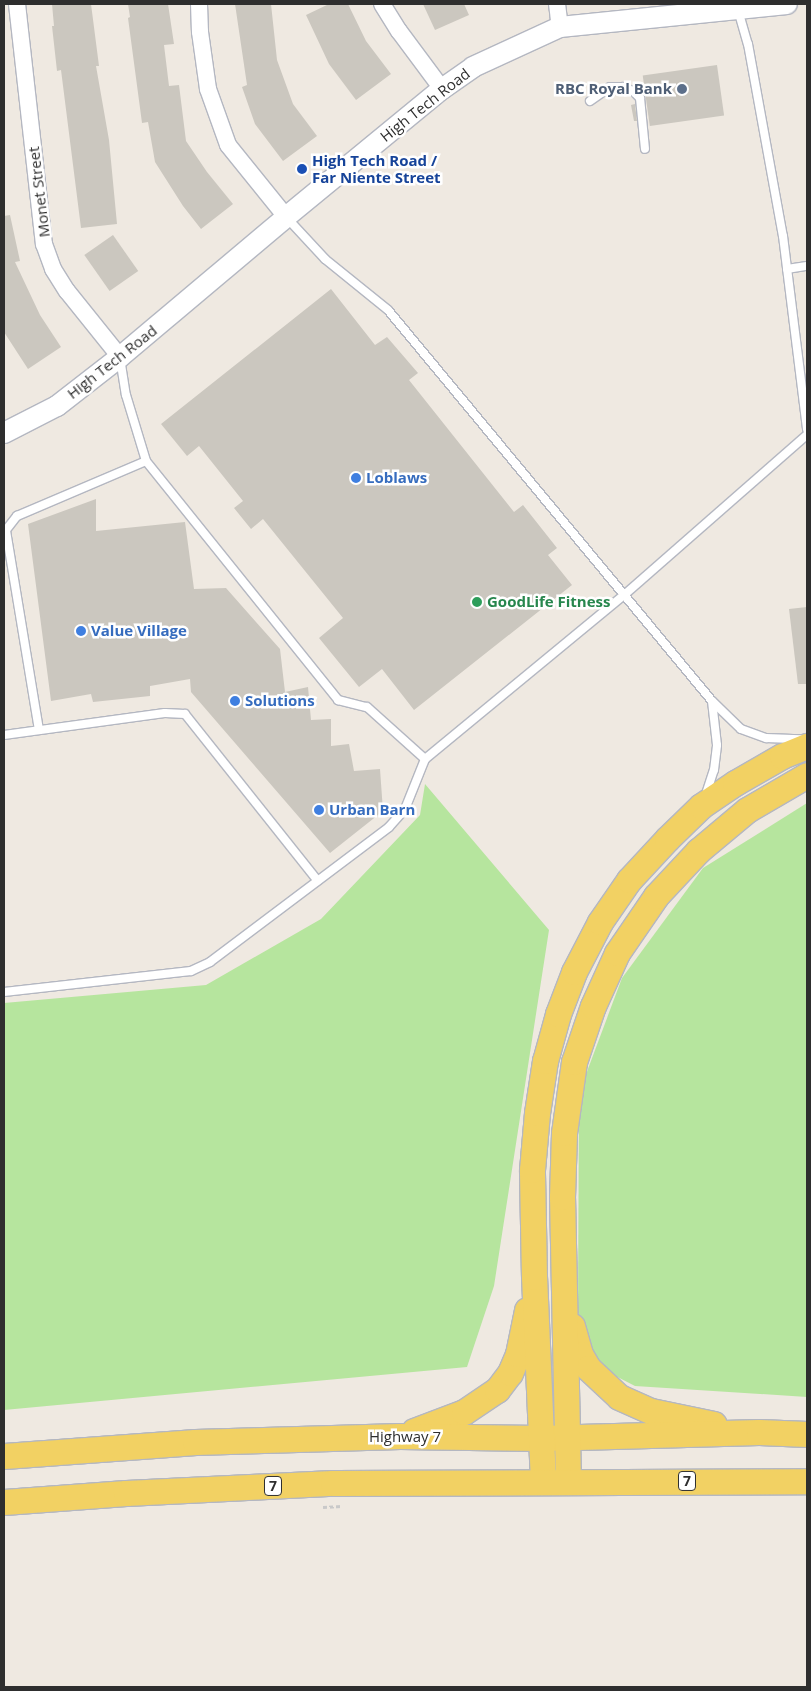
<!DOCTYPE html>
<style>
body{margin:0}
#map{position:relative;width:811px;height:1691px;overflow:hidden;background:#efe9e1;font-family:"Open Sans",sans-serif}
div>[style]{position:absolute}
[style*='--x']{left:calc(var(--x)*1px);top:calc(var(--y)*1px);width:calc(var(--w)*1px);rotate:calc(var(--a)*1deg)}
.green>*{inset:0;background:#b6e59e}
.building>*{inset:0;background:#cbc7bf;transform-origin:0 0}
.path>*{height:3px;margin-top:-1.5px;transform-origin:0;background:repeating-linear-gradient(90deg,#c9c9c9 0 4px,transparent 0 6.5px)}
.roads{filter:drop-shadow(1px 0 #b4b7c1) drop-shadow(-1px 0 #b4b7c1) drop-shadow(0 1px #b4b7c1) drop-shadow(0 -1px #b4b7c1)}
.service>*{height:8px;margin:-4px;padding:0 4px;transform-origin:4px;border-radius:4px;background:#fff}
.minor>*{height:16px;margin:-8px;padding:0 8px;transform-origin:8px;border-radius:8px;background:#fff}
.tertiary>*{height:20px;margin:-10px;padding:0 10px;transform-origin:10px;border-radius:10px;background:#fff}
.primary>*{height:25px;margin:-12.5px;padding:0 12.5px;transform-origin:12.5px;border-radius:12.5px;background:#f2d163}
.dots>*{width:14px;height:14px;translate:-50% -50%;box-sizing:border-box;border:2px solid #fff;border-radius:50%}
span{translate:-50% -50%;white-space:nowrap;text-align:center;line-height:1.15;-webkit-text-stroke:5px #fff;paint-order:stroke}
.shield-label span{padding:1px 4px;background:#fff;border:1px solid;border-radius:4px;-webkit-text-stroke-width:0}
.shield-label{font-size:14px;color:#2e2e2e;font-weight:700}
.service-label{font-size:15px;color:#4e5e75;font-weight:700}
.right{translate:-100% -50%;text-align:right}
.street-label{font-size:15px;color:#2e2e2e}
.transit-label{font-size:15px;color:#164399;font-weight:700}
.left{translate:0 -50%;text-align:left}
.shop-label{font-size:15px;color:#366cbe;font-weight:700}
.leisure-label{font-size:15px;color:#27864d;font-weight:700}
.frame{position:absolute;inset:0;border:5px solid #2e2e2e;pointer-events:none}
</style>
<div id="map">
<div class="green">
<i style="clip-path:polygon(425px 784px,549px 930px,494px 1286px,467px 1367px,4px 1410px,4px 1003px,206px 985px,321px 919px,420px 815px)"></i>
<i style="clip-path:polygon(807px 803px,807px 1397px,635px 1386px,598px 1367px,578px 1312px,579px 1093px,622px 978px,703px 868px)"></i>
</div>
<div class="building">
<i style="clip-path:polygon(52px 4px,91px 4px,99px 66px,96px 66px,109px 140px,117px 224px,81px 228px,61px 70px,57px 71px,52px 26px,54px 26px)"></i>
<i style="clip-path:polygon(128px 4px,168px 4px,174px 44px,164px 45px,169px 86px,179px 85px,186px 141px,207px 172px,233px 204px,201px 229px,183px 206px,155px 162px,148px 122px,142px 123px,128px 18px,130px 17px)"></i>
<i style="clip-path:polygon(235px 4px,271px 4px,277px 60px,293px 104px,317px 136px,283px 161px,255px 124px,242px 87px,247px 85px)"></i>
<i style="clip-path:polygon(329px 4px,348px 4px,366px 41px,391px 74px,356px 100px,329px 64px,306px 15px)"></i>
<i style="clip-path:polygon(423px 4px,464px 4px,469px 15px,435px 30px)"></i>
<i style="left:717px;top:65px;width:51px;height:75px;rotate:82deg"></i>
<i style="clip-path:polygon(635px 104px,637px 121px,634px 121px,631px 105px)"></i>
<i style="clip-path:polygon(10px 215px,20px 261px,15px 262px,40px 315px,61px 347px,28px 369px,4px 332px,4px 216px)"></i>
<i style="left:113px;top:235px;width:44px;height:35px;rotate:55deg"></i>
<i style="clip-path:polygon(331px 289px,375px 345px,387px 337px,418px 373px,409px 380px,514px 512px,523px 505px,557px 548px,548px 555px,572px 585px,414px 710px,382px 669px,359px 687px,319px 638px,343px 618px,263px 519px,251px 529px,234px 508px,243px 501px,199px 446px,187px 456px,161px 424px)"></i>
<i style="clip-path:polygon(96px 499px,96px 531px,185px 522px,194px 589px,226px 588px,280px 649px,285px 692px,308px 687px,311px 720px,331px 719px,331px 746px,349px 744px,354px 771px,380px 769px,383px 811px,330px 853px,191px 692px,190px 679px,150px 686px,150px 696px,93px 702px,91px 694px,51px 701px,28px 524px)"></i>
<i style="clip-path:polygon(807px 607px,807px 684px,798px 684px,789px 609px)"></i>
</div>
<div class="path">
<i style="--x:323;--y:1507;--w:19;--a:-3"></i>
</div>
<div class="roads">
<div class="service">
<i style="--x:738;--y:10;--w:35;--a:74"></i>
<i style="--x:748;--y:44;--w:195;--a:79.7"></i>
<i style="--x:783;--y:236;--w:195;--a:82.9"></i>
<i style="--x:590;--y:101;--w:24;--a:-35"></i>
<i style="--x:610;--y:87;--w:13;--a:0"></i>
<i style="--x:623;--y:87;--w:11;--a:22"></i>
<i style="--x:633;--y:91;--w:10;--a:45"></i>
<i style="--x:640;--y:98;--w:51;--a:84.4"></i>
<i style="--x:287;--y:218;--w:56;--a:47.2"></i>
<i style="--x:325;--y:259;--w:81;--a:39"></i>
<i style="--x:388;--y:310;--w:508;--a:50.35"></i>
<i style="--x:712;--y:701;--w:40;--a:44"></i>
<i style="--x:741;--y:729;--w:27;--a:20"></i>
<i style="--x:766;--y:738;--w:34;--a:2"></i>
<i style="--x:787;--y:269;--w:20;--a:-9"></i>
<i style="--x:120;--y:358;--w:37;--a:81"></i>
<i style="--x:126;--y:395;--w:69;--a:73.1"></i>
<i style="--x:146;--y:461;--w:307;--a:51.2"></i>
<i style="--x:338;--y:700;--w:30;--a:14"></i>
<i style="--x:367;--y:707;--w:78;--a:41.9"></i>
<i style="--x:39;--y:730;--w:203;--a:-99.4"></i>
<i style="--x:6;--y:530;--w:18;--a:-52"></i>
<i style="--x:17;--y:516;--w:140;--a:-23.1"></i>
<i style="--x:4;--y:735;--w:162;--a:-7.8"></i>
<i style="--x:165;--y:713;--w:20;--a:3"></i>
<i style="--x:185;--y:714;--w:213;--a:51.5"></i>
<i style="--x:706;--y:794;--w:25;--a:-72"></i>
<i style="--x:714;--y:770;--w:25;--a:-83"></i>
<i style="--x:717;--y:745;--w:44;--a:-96.5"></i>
<i style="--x:4;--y:992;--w:188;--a:-6.4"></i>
<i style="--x:191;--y:971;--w:21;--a:-25"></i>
<i style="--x:210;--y:962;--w:224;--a:-37"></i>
<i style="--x:389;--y:827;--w:24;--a:-48"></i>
<i style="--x:405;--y:809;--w:54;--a:-68.2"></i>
<i style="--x:425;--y:759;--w:258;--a:-39.5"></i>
<i style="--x:624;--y:595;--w:243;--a:-41.2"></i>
</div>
<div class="minor">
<i style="--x:17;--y:4;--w:242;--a:83.6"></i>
<i style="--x:44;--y:244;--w:27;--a:70"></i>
<i style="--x:53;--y:269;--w:26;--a:58"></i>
<i style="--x:67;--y:291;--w:85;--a:51.2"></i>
<i style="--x:199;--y:4;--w:28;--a:88"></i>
<i style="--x:200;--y:32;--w:58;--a:82"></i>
<i style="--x:208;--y:89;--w:59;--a:70.3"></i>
<i style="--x:228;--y:145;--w:92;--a:51.1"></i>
<i style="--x:382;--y:4;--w:32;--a:58"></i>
<i style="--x:399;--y:31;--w:72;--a:53.4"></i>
<i style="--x:557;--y:4;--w:23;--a:83"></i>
</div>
<div class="tertiary">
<i style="--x:4;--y:433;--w:59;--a:-27"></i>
<i style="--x:57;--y:406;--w:80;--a:-37.9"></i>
<i style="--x:120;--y:357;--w:217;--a:-40.1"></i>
<i style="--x:286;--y:217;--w:202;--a:-39.4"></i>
<i style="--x:442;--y:89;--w:38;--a:-35"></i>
<i style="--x:473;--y:67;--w:96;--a:-24.7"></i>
<i style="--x:560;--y:27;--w:228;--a:-5.8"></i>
</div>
<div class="primary">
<i style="--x:572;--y:1326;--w:29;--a:74"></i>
<i style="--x:580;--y:1354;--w:16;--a:60"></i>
<i style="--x:588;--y:1368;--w:42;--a:43.1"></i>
<i style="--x:619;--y:1397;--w:35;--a:24"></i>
<i style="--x:651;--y:1411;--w:64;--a:11.7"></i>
<i style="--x:414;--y:1431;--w:53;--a:-20.8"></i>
<i style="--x:464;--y:1412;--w:40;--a:-34"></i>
<i style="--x:497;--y:1390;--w:21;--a:-53"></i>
<i style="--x:510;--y:1373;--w:21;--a:-67"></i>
<i style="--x:518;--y:1354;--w:45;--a:-78.4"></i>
<i style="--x:4;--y:1456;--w:192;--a:-4.2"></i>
<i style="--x:195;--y:1442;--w:205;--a:-1.7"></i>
<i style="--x:400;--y:1436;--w:142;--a:0.8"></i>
<i style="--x:542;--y:1438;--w:217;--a:-1.6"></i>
<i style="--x:759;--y:1432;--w:48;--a:2.4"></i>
<i style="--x:543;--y:1482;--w:205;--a:-92.5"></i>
<i style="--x:534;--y:1277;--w:107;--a:-91.1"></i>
<i style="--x:532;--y:1170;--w:57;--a:-85"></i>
<i style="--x:537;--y:1113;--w:53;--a:-81.3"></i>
<i style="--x:545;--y:1061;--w:49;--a:-74.5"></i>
<i style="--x:558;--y:1014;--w:45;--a:-69.1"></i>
<i style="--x:574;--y:972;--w:56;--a:-62.5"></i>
<i style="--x:600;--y:922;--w:51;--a:-55.4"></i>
<i style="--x:629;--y:880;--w:56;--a:-47.2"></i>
<i style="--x:667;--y:839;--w:47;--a:-44.1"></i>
<i style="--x:701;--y:806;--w:41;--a:-34.1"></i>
<i style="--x:735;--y:783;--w:54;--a:-29.9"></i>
<i style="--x:782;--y:756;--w:27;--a:-22"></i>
<i style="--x:568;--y:1482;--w:285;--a:-91.2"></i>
<i style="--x:562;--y:1197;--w:64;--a:-88.2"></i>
<i style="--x:564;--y:1133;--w:72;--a:-82"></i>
<i style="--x:574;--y:1062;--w:59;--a:-71.3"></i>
<i style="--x:593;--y:1006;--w:58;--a:-65.6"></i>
<i style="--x:617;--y:953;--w:69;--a:-55.6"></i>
<i style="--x:656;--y:896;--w:62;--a:-47"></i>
<i style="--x:698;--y:851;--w:64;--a:-39.9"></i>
<i style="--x:747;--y:810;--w:69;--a:-30.3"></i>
<i style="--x:4;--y:1502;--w:122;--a:-4.2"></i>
<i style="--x:126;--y:1493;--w:207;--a:-2.8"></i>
<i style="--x:333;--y:1483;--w:474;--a:-0.2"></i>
</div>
</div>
<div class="dots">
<i style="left:682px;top:89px;background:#5c6f8a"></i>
<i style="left:302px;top:169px;background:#1a4fb4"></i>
<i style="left:356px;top:478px;background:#3f7fe0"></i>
<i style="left:477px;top:602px;background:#2e9e5b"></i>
<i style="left:81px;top:631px;background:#3f7fe0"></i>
<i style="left:235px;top:701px;background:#3f7fe0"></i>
<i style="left:319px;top:810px;background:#3f7fe0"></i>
</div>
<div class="shield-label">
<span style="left:687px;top:1481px">7</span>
<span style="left:273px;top:1486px">7</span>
</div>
<div class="service-label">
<span class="right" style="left:672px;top:89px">RBC Royal Bank</span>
</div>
<div class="street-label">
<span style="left:425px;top:105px;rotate:-38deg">High Tech Road</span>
<span style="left:39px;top:192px;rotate:-97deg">Monet Street</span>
<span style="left:112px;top:362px;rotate:-38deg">High Tech Road</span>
<span style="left:405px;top:1437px">Highway 7</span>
</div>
<div class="transit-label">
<span class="left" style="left:312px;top:169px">High Tech Road /<br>Far Niente Street</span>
</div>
<div class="shop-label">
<span class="left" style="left:366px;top:478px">Loblaws</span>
<span class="left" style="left:91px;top:631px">Value Village</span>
<span class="left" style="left:245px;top:701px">Solutions</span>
<span class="left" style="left:329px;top:810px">Urban Barn</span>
</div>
<div class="leisure-label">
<span class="left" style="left:487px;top:602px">GoodLife Fitness</span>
</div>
<div class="frame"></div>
</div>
